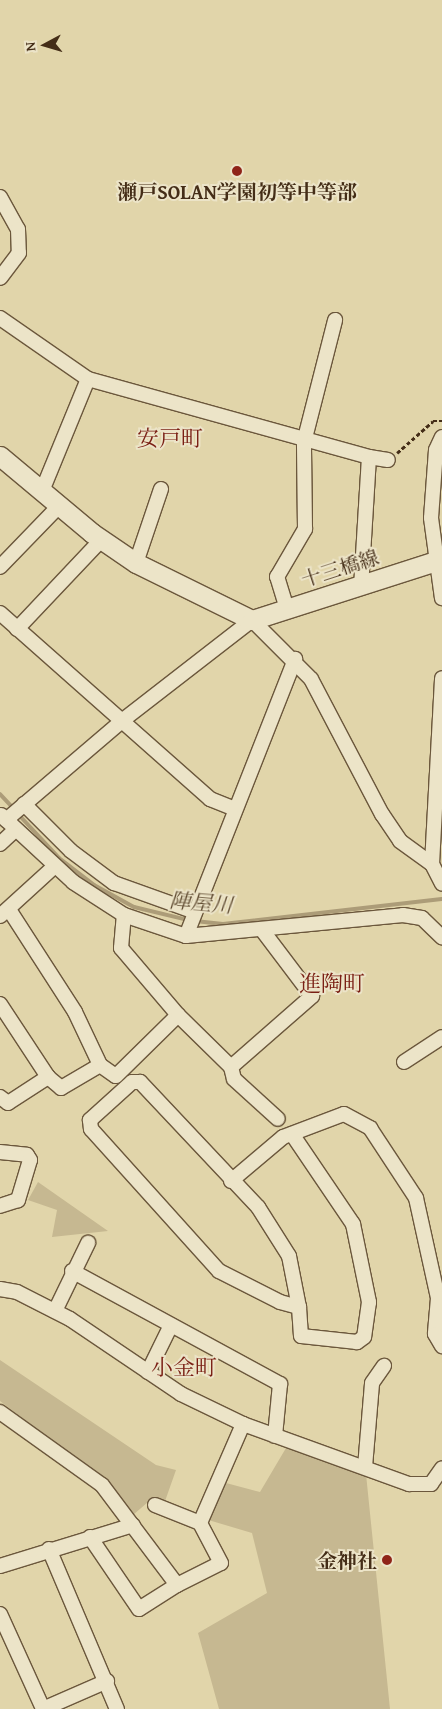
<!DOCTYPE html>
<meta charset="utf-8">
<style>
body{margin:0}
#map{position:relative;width:442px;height:1709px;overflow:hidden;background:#e1d5aa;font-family:"Gentium Book Plus","Noto Serif JP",serif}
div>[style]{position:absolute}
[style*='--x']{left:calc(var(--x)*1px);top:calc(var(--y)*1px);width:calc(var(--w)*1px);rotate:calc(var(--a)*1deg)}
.green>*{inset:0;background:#c6b891}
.stream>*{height:4px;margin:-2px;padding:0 2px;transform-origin:2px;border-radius:2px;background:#ac9c78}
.path>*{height:2.5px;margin-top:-1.25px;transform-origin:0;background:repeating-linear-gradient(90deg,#442d17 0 4px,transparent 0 6.5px)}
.roads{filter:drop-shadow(1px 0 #6b573c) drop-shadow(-1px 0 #6b573c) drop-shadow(0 1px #6b573c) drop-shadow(0 -1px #6b573c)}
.street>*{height:14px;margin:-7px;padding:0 7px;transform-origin:7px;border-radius:7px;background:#ece4c8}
.secondary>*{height:19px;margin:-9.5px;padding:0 9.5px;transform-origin:9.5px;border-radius:9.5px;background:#ece4c8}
.dots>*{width:14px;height:14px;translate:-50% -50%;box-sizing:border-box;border:2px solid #ece4c8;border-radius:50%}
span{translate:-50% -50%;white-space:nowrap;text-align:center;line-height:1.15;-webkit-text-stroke:4px #ece4c8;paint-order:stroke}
.poi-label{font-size:20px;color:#442d17;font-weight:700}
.right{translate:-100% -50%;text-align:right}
.street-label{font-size:20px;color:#442d17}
.water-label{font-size:21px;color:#5e492f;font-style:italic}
.quarter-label{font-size:22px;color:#7a1f14}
.north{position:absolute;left:20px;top:20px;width:50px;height:50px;-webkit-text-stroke:4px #ece4c8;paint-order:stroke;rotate:264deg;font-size:14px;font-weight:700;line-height:20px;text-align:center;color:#442d17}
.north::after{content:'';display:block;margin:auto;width:18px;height:22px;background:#442d17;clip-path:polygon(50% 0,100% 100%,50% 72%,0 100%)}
</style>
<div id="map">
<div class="green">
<i style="clip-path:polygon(38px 1182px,108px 1231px,52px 1237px,57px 1210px,28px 1200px)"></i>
<i style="clip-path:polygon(0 1360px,156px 1465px,176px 1470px,164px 1504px,210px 1517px,226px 1483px,260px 1492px,286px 1448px,366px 1474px,390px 1709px,219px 1709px,198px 1633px,267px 1593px,252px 1533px,148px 1502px,133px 1515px,103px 1480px,0 1401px)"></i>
</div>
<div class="stream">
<i style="--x:0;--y:794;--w:21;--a:47"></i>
<i style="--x:18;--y:814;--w:60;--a:47"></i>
<i style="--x:59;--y:858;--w:44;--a:37.6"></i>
<i style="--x:94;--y:885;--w:46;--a:28.8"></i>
<i style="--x:134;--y:907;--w:56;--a:13.5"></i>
<i style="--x:195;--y:921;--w:28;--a:6"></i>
<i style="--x:223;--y:924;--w:220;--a:-6.5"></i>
</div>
<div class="path">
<i style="--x:397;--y:453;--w:48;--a:-41.6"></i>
<i style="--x:433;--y:421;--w:9;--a:0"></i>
</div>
<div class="roads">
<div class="street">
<i style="--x:0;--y:197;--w:37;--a:61"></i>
<i style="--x:18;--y:229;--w:24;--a:88"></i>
<i style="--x:19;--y:253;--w:31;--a:127"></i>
<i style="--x:0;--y:318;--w:107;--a:34.7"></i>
<i style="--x:88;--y:379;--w:292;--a:15.5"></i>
<i style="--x:369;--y:457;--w:129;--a:93.5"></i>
<i style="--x:442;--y:437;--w:14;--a:115"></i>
<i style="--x:436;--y:450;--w:68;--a:94.2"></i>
<i style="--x:431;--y:518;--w:81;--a:82.2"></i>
<i style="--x:369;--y:457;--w:19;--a:9"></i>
<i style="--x:42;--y:491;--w:121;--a:-67.7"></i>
<i style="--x:136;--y:563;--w:78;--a:-71.3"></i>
<i style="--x:0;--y:567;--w:86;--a:-45.9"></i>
<i style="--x:287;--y:609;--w:34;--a:-107"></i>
<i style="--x:277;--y:577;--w:56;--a:-59.7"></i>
<i style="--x:305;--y:529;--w:87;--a:-90.7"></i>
<i style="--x:304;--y:442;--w:126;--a:-75.7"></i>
<i style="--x:0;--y:613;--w:281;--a:41.5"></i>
<i style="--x:210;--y:799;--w:27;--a:22"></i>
<i style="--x:17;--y:629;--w:124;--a:-46.6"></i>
<i style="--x:24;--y:804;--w:66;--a:45"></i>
<i style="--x:71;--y:851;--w:54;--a:36.7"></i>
<i style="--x:114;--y:883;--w:86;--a:19.7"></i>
<i style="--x:1;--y:815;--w:98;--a:42.9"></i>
<i style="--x:73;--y:882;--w:61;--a:32.9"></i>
<i style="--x:124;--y:915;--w:65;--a:18.7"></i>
<i style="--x:186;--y:936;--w:218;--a:-5.5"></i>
<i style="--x:403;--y:915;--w:19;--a:9"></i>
<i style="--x:422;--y:918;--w:28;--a:44"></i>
<i style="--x:6;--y:820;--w:154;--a:-40.5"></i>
<i style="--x:123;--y:720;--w:163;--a:-37.8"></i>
<i style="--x:252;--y:620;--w:83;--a:45"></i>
<i style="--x:311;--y:679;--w:153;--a:62.3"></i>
<i style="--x:382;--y:814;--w:32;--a:56"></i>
<i style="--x:400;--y:841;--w:39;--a:36"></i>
<i style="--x:432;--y:864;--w:22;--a:63"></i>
<i style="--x:0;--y:844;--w:21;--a:-43"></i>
<i style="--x:432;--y:864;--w:186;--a:-86.9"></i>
<i style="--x:10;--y:911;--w:120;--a:57.2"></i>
<i style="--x:75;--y:1012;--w:59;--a:64.7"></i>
<i style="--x:0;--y:916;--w:74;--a:-42.3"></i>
<i style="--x:186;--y:936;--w:298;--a:-68.5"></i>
<i style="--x:0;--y:1004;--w:87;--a:56.7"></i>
<i style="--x:48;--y:1077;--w:17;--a:40"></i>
<i style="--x:61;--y:1088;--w:45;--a:-30.5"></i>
<i style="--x:100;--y:1065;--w:19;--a:35"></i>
<i style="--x:116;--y:1076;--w:87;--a:-44.5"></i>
<i style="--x:178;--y:1015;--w:88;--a:-130.4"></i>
<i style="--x:121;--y:948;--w:33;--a:-85"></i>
<i style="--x:178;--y:1015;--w:74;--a:44.5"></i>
<i style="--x:231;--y:1067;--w:12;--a:76"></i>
<i style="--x:234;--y:1079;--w:59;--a:42.3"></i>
<i style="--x:404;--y:1062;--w:45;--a:-33.3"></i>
<i style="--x:231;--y:1067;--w:108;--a:-41.2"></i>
<i style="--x:312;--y:996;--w:83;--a:-127.1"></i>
<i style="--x:0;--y:1097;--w:10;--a:37"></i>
<i style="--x:8;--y:1103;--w:48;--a:-33"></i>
<i style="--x:292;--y:1134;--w:109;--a:55.9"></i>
<i style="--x:353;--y:1224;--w:80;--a:78.4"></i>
<i style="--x:369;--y:1302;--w:35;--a:98"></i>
<i style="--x:364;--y:1337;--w:9;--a:144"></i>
<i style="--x:357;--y:1342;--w:56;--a:-173.9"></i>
<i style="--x:301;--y:1336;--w:29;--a:-94"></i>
<i style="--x:299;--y:1307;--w:52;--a:-101.1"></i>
<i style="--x:289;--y:1256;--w:58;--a:-122.3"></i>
<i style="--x:258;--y:1207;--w:172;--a:-133.3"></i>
<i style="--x:140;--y:1082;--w:8;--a:180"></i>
<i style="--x:132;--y:1082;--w:57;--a:137.9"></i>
<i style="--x:90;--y:1120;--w:9;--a:84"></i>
<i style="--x:91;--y:1129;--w:191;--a:48"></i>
<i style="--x:219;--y:1271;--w:68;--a:26.9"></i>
<i style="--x:280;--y:1302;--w:20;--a:15"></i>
<i style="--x:0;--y:1152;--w:27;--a:6"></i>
<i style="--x:27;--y:1155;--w:6;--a:59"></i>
<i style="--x:30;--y:1160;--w:42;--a:106.7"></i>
<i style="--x:18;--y:1200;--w:19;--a:162"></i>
<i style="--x:231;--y:1181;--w:68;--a:-40.2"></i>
<i style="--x:283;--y:1137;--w:65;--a:-20.7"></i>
<i style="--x:344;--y:1114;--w:30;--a:28"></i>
<i style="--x:370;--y:1128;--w:84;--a:56.7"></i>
<i style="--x:416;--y:1198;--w:102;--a:77.6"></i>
<i style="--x:438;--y:1298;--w:36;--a:95"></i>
<i style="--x:435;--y:1334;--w:14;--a:60"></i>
<i style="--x:72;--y:1271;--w:237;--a:28.5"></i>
<i style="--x:280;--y:1384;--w:52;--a:95.5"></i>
<i style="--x:0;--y:1289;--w:17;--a:10"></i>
<i style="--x:17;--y:1292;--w:59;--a:27"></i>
<i style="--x:70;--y:1319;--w:134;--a:34"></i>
<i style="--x:181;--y:1394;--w:69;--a:25.8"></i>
<i style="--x:243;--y:1424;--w:177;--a:19.9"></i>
<i style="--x:409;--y:1484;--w:22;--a:0"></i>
<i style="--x:431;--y:1484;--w:19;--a:-55"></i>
<i style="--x:55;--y:1311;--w:76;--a:-64.1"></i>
<i style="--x:148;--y:1372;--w:52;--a:-63.9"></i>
<i style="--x:0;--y:1412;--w:125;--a:35.6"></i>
<i style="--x:102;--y:1485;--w:125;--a:53.1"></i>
<i style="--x:177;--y:1585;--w:49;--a:-26.6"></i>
<i style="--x:221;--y:1563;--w:45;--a:-117.7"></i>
<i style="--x:365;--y:1467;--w:84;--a:-85.2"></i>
<i style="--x:372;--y:1383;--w:21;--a:-55"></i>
<i style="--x:155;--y:1505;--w:48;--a:21.8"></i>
<i style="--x:200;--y:1523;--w:108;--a:-66.5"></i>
<i style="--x:90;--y:1537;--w:87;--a:55.8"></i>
<i style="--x:139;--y:1609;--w:45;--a:-32.3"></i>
<i style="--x:49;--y:1549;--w:174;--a:67"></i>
<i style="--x:0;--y:1566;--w:139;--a:-17.1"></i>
<i style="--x:0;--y:1614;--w:104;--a:65.6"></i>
<i style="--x:43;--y:1709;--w:70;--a:-23.6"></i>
</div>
<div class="secondary">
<i style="--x:0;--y:456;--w:120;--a:39.9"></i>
<i style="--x:92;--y:533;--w:53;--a:34.3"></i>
<i style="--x:136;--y:563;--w:129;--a:26.2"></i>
<i style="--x:252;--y:620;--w:200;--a:-17.8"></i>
</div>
</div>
<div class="dots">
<i style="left:237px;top:171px;background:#8f2418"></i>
<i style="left:387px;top:1560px;background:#8f2418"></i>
</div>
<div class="poi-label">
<span style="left:237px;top:191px">瀬戸SOLAN学園初等中等部</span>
<span class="right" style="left:377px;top:1560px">金神社</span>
</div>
<div class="street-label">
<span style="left:340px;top:568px;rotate:-18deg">十三橋線</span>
</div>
<div class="water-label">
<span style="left:201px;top:903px;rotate:5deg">陣屋川</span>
</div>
<div class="quarter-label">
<span style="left:170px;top:439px">安戸町</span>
<span style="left:332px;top:984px">進陶町</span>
<span style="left:184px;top:1368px">小金町</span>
</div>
<div class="north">N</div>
</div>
